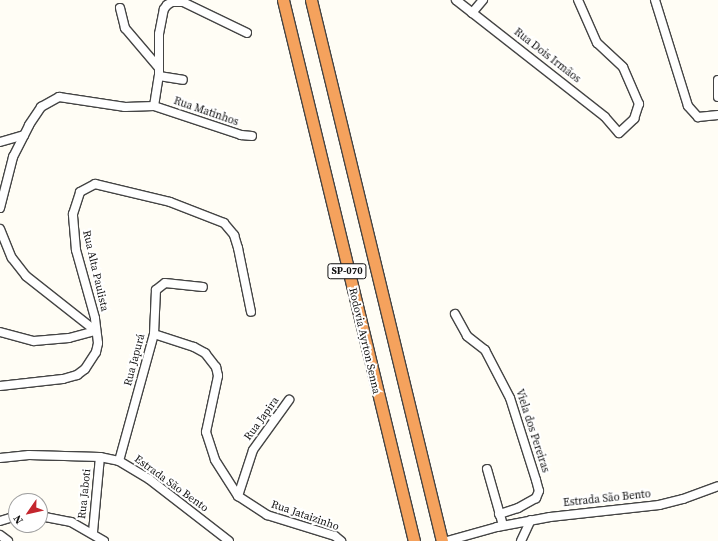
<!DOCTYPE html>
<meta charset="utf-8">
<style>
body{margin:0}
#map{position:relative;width:718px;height:541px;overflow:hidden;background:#fffdf5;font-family:"Source Serif 4",serif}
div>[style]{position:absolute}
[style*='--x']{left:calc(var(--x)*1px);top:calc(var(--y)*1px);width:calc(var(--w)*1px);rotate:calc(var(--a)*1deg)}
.roads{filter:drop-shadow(1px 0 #444) drop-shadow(-1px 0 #444) drop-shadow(0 1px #444) drop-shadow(0 -1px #444)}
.minor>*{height:8px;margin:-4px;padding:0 4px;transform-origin:4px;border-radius:4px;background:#fff}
.highway>*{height:11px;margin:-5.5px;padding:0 5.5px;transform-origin:5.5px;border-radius:5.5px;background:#f5a25d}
span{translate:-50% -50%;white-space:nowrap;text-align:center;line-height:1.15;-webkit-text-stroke:4px #fff;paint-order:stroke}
.shield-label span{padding:1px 3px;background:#fff;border:1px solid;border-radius:3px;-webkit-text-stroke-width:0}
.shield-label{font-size:10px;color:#111;font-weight:700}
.street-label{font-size:11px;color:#111}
.north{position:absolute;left:8px;top:493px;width:40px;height:40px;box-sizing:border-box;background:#fff;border:1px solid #a0a0a0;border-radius:50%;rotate:236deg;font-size:11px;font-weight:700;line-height:16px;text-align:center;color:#111}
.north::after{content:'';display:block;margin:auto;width:14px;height:18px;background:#c4262e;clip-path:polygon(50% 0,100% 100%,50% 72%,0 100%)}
</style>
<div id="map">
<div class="roads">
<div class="minor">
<i style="--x:456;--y:0;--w:189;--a:38.1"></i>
<i style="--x:605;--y:117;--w:21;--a:49"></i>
<i style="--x:619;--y:133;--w:21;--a:-43"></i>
<i style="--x:634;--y:119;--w:16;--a:-72"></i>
<i style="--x:639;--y:104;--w:40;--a:-113.4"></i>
<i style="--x:623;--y:67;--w:35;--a:-137"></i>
<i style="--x:597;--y:43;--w:47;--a:-113.8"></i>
<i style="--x:655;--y:0;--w:111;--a:72.7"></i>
<i style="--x:688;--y:106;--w:15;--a:48"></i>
<i style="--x:698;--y:117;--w:20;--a:-6"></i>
<i style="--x:120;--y:8;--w:21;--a:76"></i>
<i style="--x:125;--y:28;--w:52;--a:49.6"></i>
<i style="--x:472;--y:13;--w:17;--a:-50"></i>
<i style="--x:159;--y:76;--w:24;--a:9"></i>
<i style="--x:718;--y:80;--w:17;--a:90"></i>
<i style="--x:154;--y:106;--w:30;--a:-81"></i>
<i style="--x:159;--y:76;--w:42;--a:-90"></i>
<i style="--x:159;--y:34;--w:25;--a:-79"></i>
<i style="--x:164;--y:9;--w:5;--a:-53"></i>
<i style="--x:167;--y:5;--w:6;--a:-31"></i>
<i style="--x:172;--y:2;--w:11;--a:0"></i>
<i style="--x:183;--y:2;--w:71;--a:25.8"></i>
<i style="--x:0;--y:142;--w:25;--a:-16"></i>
<i style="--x:0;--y:208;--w:53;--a:-75.7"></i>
<i style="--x:13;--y:157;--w:36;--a:-63"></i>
<i style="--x:29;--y:125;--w:22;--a:-56"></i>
<i style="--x:41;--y:107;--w:21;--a:-29"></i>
<i style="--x:59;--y:97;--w:67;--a:8.6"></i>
<i style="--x:125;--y:107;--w:29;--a:-2"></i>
<i style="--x:154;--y:106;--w:92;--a:18.4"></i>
<i style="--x:241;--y:135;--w:11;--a:5"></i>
<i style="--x:0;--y:229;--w:31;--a:68"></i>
<i style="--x:12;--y:258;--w:23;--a:52"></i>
<i style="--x:26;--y:276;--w:89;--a:38.2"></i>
<i style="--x:455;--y:314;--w:25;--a:61"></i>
<i style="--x:467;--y:336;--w:23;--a:38"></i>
<i style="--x:485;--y:350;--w:54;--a:62.5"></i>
<i style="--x:510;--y:398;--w:86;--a:72.4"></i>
<i style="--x:536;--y:480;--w:11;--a:75"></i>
<i style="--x:539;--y:491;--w:8;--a:113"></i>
<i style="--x:536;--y:498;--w:21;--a:151"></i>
<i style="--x:518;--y:508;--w:20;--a:162"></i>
<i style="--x:0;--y:332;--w:35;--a:15"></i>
<i style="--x:34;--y:341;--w:35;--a:-5"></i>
<i style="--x:69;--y:338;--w:28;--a:-15"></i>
<i style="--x:154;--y:334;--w:42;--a:18"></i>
<i style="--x:194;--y:347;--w:13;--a:29"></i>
<i style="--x:205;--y:353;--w:18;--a:52"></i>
<i style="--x:216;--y:367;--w:9;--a:77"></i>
<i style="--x:218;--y:376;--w:57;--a:102.1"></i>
<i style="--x:206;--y:432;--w:29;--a:72"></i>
<i style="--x:215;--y:460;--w:43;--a:57.4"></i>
<i style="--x:238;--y:496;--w:35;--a:33"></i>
<i style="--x:267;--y:515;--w:71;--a:17.2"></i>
<i style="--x:335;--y:536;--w:8;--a:40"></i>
<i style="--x:0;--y:386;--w:63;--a:-6.3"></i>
<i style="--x:63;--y:379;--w:15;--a:-16"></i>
<i style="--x:77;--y:375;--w:10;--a:-37"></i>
<i style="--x:85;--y:369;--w:20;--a:-57"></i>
<i style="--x:96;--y:352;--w:9;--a:-77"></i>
<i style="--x:98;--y:343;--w:25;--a:-97"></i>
<i style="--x:95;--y:318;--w:71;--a:-105.6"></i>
<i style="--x:76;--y:250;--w:36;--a:-95"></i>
<i style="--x:73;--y:214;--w:23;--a:-72"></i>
<i style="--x:80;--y:192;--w:17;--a:-28"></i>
<i style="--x:95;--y:184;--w:77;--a:13.5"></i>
<i style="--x:170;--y:202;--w:58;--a:21.3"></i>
<i style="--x:224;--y:223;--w:16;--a:50"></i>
<i style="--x:234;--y:235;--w:14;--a:73"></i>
<i style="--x:238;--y:248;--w:65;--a:78.5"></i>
<i style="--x:0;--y:458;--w:29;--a:-6"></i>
<i style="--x:29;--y:455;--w:71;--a:1.6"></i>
<i style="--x:100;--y:457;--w:19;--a:12"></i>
<i style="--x:119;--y:461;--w:35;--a:31"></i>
<i style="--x:149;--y:479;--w:101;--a:37.8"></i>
<i style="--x:119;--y:461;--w:132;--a:-74.6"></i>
<i style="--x:154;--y:334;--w:44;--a:-87.4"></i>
<i style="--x:156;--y:290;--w:11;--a:-38"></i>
<i style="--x:165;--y:283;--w:38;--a:6"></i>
<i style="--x:487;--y:469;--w:58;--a:74.1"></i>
<i style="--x:238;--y:496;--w:48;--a:-71.9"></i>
<i style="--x:253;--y:450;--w:62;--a:-54.2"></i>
<i style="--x:40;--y:516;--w:32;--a:11"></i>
<i style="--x:71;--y:522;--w:38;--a:30"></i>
<i style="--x:0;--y:521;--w:17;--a:-17"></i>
<i style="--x:93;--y:532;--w:75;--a:-84.7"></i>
<i style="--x:0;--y:535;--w:10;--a:37"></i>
<i style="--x:447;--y:541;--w:52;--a:-15.6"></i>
<i style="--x:497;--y:527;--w:54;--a:-10.7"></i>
<i style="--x:550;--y:517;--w:110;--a:-6.3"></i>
<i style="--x:659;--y:505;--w:25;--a:-14"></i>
<i style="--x:683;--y:499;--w:37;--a:-20"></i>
<i style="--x:521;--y:541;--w:23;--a:-65"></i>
</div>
<div class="highway">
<i style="--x:283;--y:0;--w:557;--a:76.39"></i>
<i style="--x:311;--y:0;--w:557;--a:76.39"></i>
</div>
</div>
<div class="shield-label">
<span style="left:347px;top:271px">SP-070</span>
</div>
<div class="street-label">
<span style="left:547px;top:56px;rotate:38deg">Rua Dois Irmãos</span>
<span style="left:206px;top:112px;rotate:19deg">Rua Matinhos</span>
<span style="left:95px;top:271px;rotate:77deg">Rua Alta Paulista</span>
<span style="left:364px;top:341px;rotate:77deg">Rodovia Ayrton Senna</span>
<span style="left:135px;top:360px;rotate:-75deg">Rua Japurá</span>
<span style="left:262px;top:419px;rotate:-54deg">Rua Japira</span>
<span style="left:532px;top:431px;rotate:72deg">Viela dos Pereiras</span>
<span style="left:171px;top:484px;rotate:36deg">Estrada São Bento</span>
<span style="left:85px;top:494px;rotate:-84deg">Rua Jaboti</span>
<span style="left:607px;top:499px;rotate:-6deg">Estrada São Bento</span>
<span style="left:305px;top:516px;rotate:19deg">Rua Jataizinho</span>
</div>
<div class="north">N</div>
</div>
